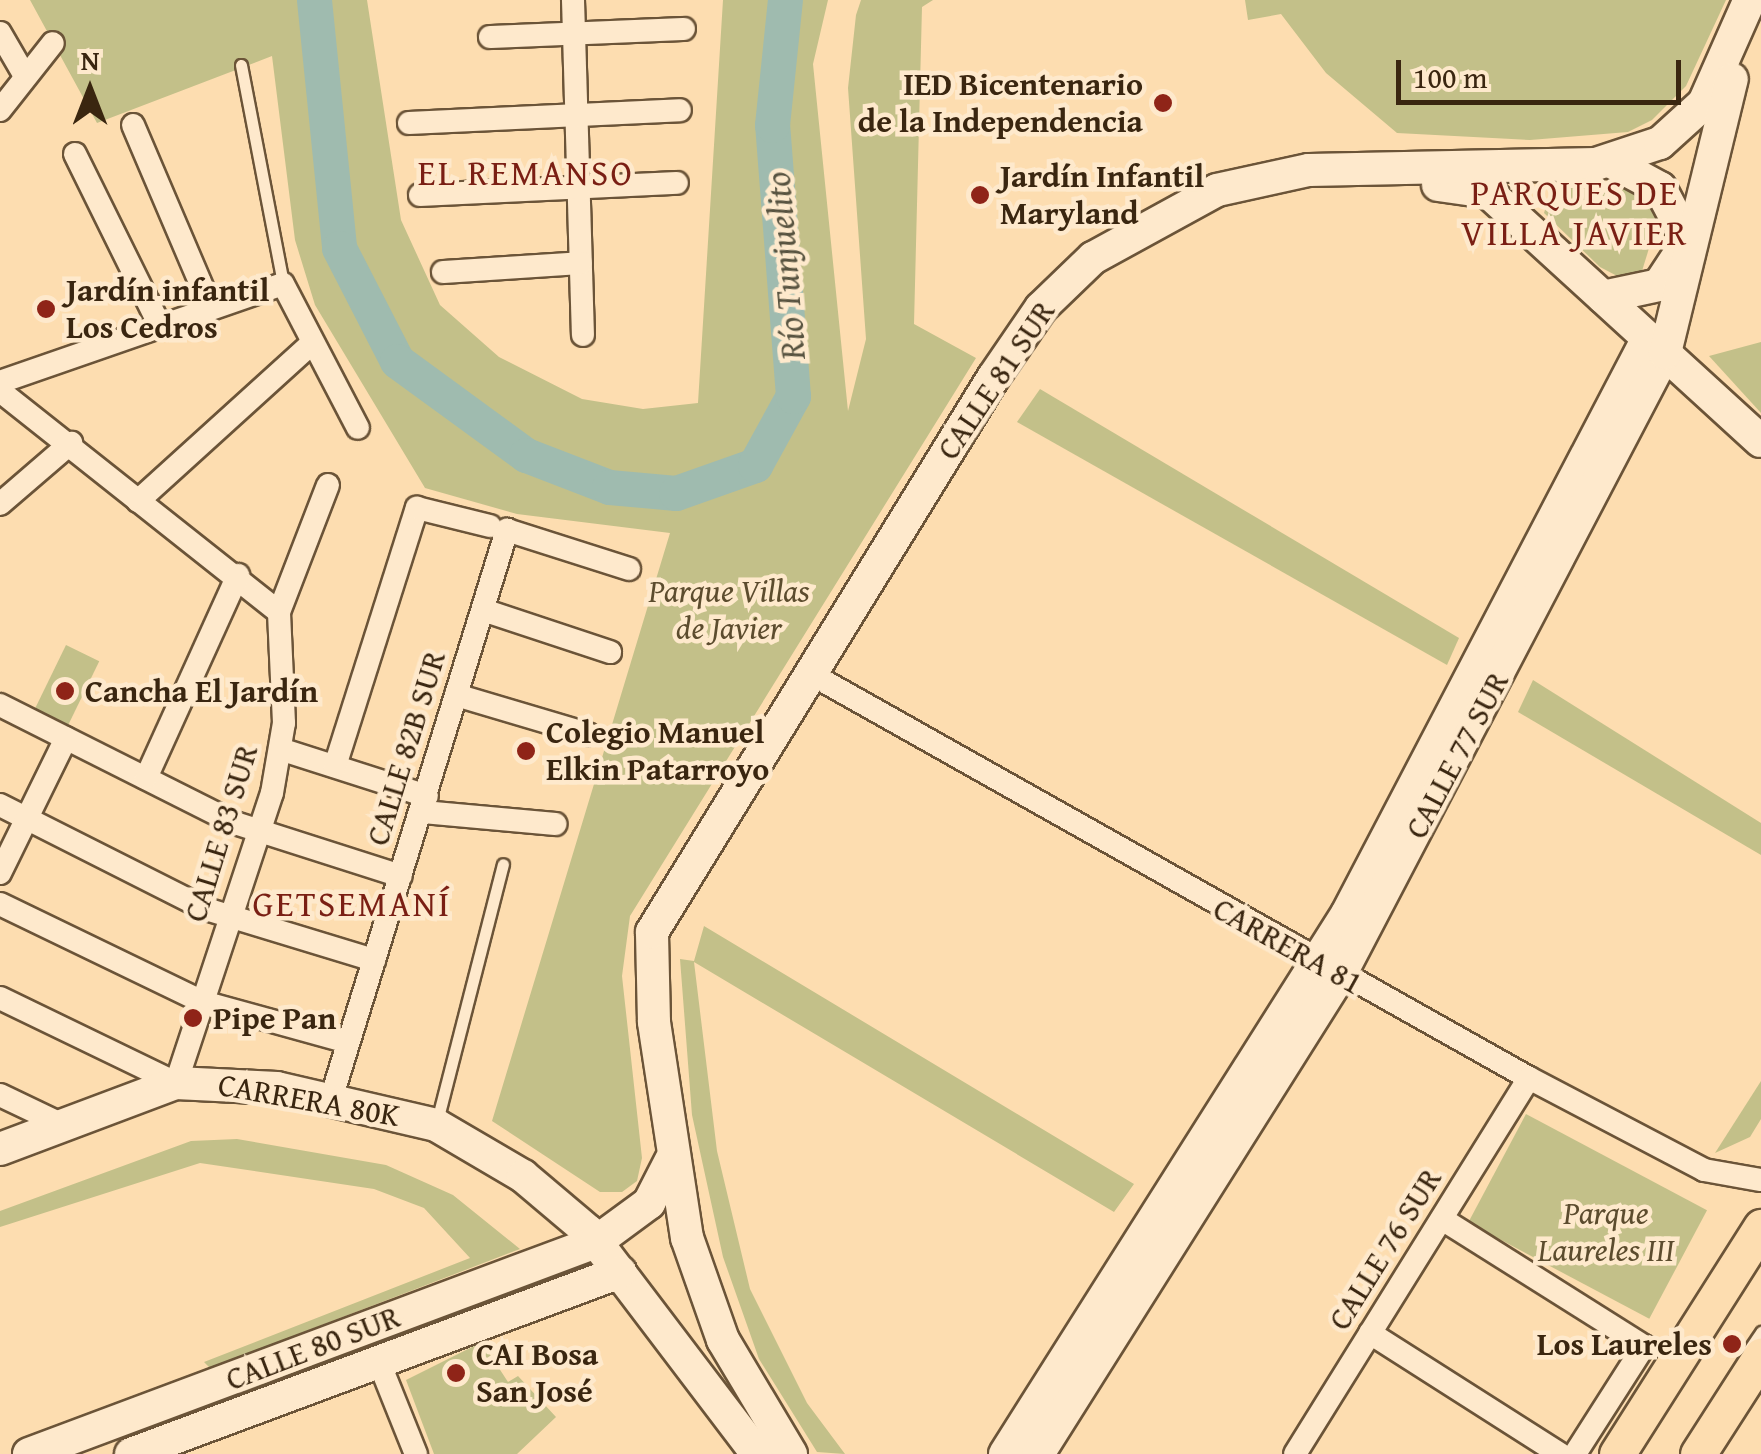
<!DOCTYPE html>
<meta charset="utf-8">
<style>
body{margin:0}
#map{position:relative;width:1761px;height:1454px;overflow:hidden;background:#fdddb0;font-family:"Gentium Book Plus",serif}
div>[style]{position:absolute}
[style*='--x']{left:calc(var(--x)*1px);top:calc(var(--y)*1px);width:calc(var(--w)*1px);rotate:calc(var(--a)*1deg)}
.green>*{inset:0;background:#c3c089;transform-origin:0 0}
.river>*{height:35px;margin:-17.5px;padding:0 17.5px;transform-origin:17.5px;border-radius:17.5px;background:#9fbbaf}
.roads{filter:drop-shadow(2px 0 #6b5438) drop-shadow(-2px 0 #6b5438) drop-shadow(0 2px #6b5438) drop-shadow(0 -2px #6b5438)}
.lane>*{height:11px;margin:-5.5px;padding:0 5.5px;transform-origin:5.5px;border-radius:5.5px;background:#fee9cc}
.street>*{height:22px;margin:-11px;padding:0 11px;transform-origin:11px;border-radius:11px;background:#fee9cc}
.secondary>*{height:32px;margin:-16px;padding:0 16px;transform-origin:16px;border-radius:16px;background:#fee9cc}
.primary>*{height:35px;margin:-17.5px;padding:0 17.5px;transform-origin:17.5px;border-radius:17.5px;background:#fdddb0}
.dots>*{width:28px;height:28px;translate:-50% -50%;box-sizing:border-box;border:5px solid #fee9cc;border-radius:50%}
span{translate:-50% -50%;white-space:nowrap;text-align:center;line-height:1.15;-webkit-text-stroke:9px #fee9cc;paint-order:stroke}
.poi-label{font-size:32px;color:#3a2610;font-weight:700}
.right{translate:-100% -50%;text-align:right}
.left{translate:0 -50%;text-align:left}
.street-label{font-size:32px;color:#3a2610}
.park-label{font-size:32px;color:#5c4c2e;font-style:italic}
.neighbourhood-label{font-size:35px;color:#7a1f14;letter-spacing:2.5px}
.water-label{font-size:35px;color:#585340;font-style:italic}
.north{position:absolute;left:40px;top:40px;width:100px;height:100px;-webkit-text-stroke:8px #fee9cc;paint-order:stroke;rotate:0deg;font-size:28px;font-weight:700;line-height:40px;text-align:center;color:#3a2610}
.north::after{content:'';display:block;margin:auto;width:35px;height:45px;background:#3a2610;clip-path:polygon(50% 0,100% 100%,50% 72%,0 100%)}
.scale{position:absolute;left:1396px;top:60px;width:285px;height:45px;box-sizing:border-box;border:5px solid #3a2610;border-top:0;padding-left:12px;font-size:30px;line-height:35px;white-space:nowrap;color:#3a2610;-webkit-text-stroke:8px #fee9cc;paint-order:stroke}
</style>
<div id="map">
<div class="green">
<i style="clip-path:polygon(30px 0,367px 0,401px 220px,440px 305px,499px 357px,582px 399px,643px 409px,698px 403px,723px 0,828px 0,813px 64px,848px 411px,866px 339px,848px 88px,856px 15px,861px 0,933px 0,922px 7px,914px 324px,976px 358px,630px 916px,622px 976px,642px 1158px,637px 1181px,622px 1192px,600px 1192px,492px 1121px,670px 533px,517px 514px,425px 488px,315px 305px,295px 240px,272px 56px,97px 123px)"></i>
<i style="clip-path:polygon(1245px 0,1726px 0,1686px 86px,1652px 120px,1628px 132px,1530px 140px,1397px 133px,1326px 73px,1281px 14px,1248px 20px)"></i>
<i style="clip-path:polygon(1552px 187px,1628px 188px,1649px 201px,1658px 219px,1642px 271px,1621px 278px,1600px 267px,1544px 213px)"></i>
<i style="clip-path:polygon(1761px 342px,1761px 413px,1709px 356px)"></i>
<i style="clip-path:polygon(1040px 389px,1459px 638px,1447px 665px,1017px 422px)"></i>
<i style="left:66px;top:645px;width:37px;height:75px;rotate:26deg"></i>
<i style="clip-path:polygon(1533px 680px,1761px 823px,1761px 855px,1518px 712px)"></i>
<i style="clip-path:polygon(704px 926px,1134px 1184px,1114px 1212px,694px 962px,717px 1151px,750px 1289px,807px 1403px,845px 1454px,817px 1452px,759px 1359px,723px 1257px,692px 1115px,680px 959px,694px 961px)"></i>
<i style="clip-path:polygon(1761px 1081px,1761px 1119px,1750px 1137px,1715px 1153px)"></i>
<i style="left:1526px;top:1114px;width:205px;height:123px;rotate:28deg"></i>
<i style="clip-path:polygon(237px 1139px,386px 1165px,453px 1195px,520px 1249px,210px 1368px,204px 1362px,470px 1258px,424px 1208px,374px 1189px,200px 1163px,0 1227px,0 1211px,191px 1141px)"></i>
<i style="clip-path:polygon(482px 1342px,508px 1382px,518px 1376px,556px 1417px,517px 1454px,434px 1454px,406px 1380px)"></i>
</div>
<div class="river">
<i style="--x:314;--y:0;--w:249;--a:84.2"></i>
<i style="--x:339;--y:248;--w:127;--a:62.8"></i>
<i style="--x:397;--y:361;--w:160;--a:36.1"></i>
<i style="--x:526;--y:455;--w:89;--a:21.1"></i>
<i style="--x:609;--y:487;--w:67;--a:5.1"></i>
<i style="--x:676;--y:493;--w:84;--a:-19.5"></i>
<i style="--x:755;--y:465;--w:79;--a:-61.2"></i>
<i style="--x:793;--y:396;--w:272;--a:-94.4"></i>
<i style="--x:772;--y:125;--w:126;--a:-84.1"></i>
</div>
<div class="roads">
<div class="lane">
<i style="--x:241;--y:65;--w:223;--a:79.1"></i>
<i style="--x:437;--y:1121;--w:265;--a:-75.6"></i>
<i style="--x:1749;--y:1350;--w:22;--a:-56"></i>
</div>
<div class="street">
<i style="--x:573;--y:0;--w:335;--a:88.3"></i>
<i style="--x:0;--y:33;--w:50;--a:59.8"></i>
<i style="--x:490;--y:37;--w:194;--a:-2.4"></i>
<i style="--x:0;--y:110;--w:85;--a:-51.7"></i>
<i style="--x:409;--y:123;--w:271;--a:-2.7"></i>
<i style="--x:133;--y:125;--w:199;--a:66.9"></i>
<i style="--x:75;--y:154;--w:190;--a:63.7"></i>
<i style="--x:420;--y:195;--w:257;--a:-2.7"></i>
<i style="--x:443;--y:272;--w:138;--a:-3.7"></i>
<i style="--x:0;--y:382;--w:299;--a:-19.1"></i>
<i style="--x:283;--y:284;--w:162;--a:62.5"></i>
<i style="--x:0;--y:391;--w:356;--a:38.4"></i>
<i style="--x:138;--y:501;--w:232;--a:-42.2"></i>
<i style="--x:0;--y:504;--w:94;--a:-40.7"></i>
<i style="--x:483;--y:610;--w:134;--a:18.3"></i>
<i style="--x:827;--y:683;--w:805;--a:29.37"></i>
<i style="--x:1529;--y:1078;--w:198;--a:27.7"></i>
<i style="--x:1704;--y:1170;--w:58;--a:10"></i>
<i style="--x:456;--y:695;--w:138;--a:16.5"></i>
<i style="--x:0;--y:705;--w:263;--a:26.7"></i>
<i style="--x:235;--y:823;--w:174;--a:17.7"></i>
<i style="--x:283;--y:750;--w:151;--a:17.7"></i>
<i style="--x:335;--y:766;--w:271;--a:-72.4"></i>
<i style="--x:417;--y:508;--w:75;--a:13.9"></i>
<i style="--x:146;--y:778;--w:223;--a:-65.6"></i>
<i style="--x:0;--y:805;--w:231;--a:26.8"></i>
<i style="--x:206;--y:909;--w:176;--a:16.9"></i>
<i style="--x:423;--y:812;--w:133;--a:5.2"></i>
<i style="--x:0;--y:873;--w:150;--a:-63.9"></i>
<i style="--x:0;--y:904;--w:225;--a:25.8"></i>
<i style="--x:203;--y:1002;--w:150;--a:15.4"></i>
<i style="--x:0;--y:998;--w:195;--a:25.8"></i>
<i style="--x:176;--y:1083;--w:305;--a:-71.7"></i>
<i style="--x:272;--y:793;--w:71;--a:-80.3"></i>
<i style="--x:284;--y:723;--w:111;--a:-92.6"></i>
<i style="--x:279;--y:612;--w:136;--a:-68.9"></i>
<i style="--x:0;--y:1095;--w:70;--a:25.5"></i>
<i style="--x:331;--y:1099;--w:596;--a:-72.81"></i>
<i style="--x:507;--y:530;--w:128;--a:17.7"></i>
<i style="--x:1442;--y:1219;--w:239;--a:32.2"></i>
<i style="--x:1644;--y:1346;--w:128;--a:122.6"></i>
<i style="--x:1370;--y:1333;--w:225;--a:32.5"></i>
<i style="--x:379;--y:1362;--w:99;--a:68.1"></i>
<i style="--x:1295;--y:1454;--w:443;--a:-58.1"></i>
</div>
<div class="secondary">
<i style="--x:1438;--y:185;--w:50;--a:8"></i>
<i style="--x:1488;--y:192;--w:369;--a:42.4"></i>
<i style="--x:1603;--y:297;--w:57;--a:-12.1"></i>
<i style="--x:1659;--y:285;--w:53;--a:-56.6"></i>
<i style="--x:1688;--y:241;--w:60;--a:-117.8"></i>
<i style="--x:1660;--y:188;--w:55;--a:-151.6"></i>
<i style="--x:0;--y:1149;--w:188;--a:-20.6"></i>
<i style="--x:176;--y:1083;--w:101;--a:2.8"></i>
<i style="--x:277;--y:1088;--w:163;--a:13.1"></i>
<i style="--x:436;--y:1125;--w:101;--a:30.4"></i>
<i style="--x:523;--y:1176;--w:85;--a:40.2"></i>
<i style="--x:588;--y:1231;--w:280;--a:52.8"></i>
<i style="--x:29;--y:1454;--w:605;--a:-20.5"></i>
<i style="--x:596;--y:1242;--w:66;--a:-36.3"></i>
<i style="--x:649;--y:1203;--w:48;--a:-62.9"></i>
<i style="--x:131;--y:1454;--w:522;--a:-20.41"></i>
<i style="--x:791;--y:1454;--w:133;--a:-120.8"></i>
<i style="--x:723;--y:1340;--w:108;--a:-109.4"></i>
<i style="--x:687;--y:1238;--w:219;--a:-98.7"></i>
<i style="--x:654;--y:1022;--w:90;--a:-91.3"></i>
<i style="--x:652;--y:932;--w:651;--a:-58.39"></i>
<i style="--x:993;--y:378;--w:85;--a:-55.6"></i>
<i style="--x:1041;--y:308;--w:72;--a:-43.9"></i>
<i style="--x:1093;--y:258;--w:141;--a:-28.7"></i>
<i style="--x:1217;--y:190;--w:94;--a:-12.3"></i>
<i style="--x:1309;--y:170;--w:287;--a:-1.2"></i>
<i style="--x:1596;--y:164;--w:67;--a:-18.2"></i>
<i style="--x:1660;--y:143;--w:59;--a:-42.3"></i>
<i style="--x:1704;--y:103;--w:106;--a:-66.1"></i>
<i style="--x:1005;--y:1454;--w:639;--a:-57.65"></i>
<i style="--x:1347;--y:914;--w:650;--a:-62.41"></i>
<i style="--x:1038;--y:1454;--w:566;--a:-57.77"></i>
<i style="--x:1340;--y:975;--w:702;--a:-62.41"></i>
<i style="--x:1665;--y:353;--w:282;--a:-76.3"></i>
</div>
<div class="primary">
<i style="--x:1617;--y:1454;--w:269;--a:-57.6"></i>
<i style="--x:1698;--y:1454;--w:117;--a:-57.3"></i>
</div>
</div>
<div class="dots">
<i style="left:1163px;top:103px;background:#8f2418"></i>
<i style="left:980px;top:195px;background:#8f2418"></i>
<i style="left:46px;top:309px;background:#8f2418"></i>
<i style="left:65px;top:691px;background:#8f2418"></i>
<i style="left:526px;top:751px;background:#8f2418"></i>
<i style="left:193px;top:1018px;background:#8f2418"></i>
<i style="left:1732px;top:1344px;background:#8f2418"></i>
<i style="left:456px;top:1373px;background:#8f2418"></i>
</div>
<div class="poi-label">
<span class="right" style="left:1143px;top:103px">IED Bicentenario<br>de la Independencia</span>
<span class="left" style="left:1000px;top:195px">Jardín Infantil<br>Maryland</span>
<span class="left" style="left:66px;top:309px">Jardín infantil<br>Los Cedros</span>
<span class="left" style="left:85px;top:691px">Cancha El Jardín</span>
<span class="left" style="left:546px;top:751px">Colegio Manuel<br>Elkin Patarroyo</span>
<span class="left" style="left:213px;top:1018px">Pipe Pan</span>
<span class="right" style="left:1712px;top:1344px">Los Laureles</span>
<span class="left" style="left:476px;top:1373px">CAI Bosa<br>San José</span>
</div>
<div class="street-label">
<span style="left:996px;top:380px;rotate:-56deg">CALLE 81 SUR</span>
<span style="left:406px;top:748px;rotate:-73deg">CALLE 82B SUR</span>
<span style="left:1457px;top:755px;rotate:-62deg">CALLE 77 SUR</span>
<span style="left:221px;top:833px;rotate:-73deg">CALLE 83 SUR</span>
<span style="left:1288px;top:946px;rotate:29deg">CARRERA 81</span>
<span style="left:309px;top:1100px;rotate:10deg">CARRERA 80K</span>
<span style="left:1385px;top:1249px;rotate:-58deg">CALLE 76 SUR</span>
<span style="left:313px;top:1348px;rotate:-21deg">CALLE 80 SUR</span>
</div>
<div class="park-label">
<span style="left:729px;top:610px">Parque Villas<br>de Javier</span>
<span style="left:1606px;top:1232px">Parque<br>Laureles III</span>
</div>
<div class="neighbourhood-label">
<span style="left:526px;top:173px">EL REMANSO</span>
<span style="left:1575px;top:213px">PARQUES DE<br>VILLA JAVIER</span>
<span style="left:352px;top:904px">GETSEMANÍ</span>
</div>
<div class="water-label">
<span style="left:785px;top:266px;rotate:-95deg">Río Tunjuelito</span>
</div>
<div class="north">N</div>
<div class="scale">100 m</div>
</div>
